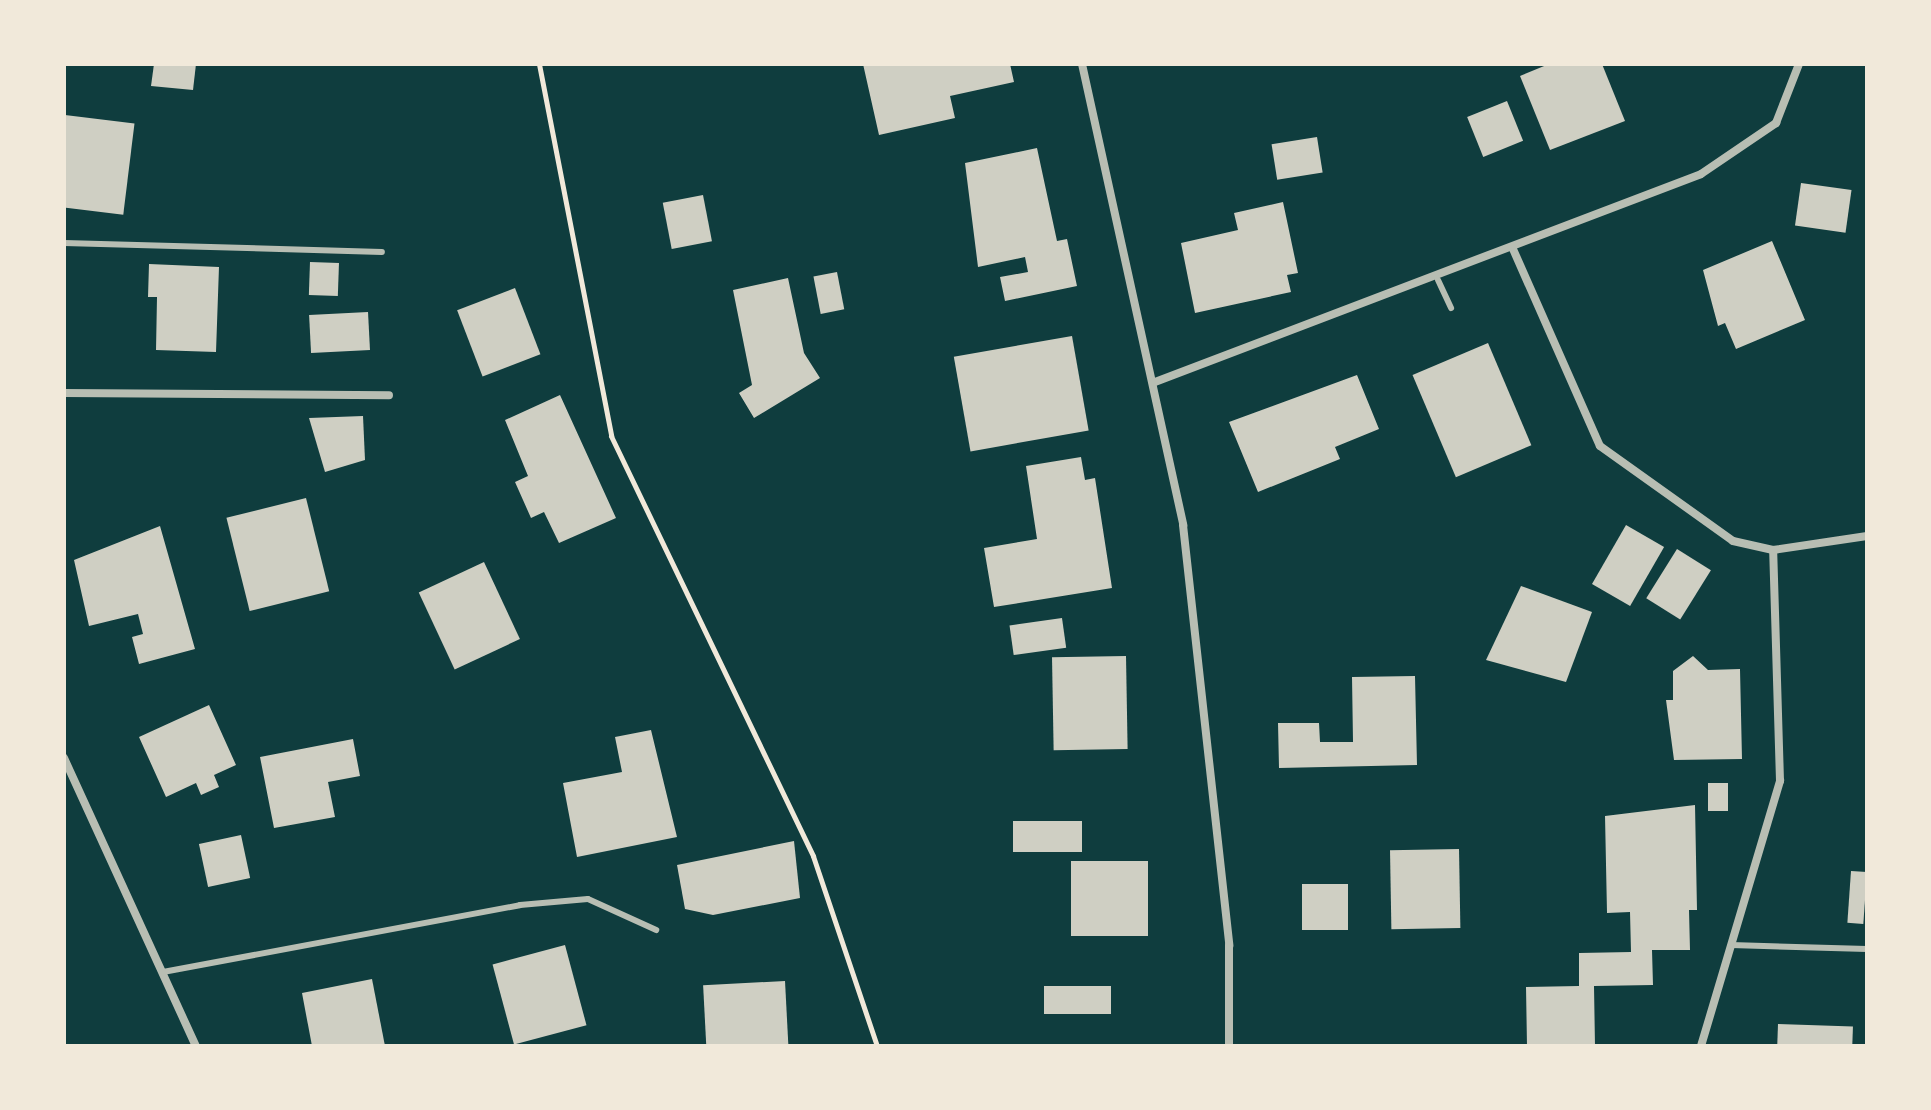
<!DOCTYPE html>
<style>
body{margin:0}
#map{position:relative;width:1931px;height:1110px;overflow:hidden;background:#0f3d3e;font-family:Quicksand,sans-serif}
div>[style]{position:absolute}
[style*='--x']{left:calc(var(--x)*1px);top:calc(var(--y)*1px);width:calc(var(--w)*1px);rotate:calc(var(--a)*1deg)}
.building>*{inset:0;background:#cfcfc3;transform-origin:0 0}
.path>*{height:5px;margin:-2.5px;padding:0 2.5px;transform-origin:2.5px;border-radius:2.5px;background:#f1e9da}
.service>*{height:6px;margin:-3px;padding:0 3px;transform-origin:3px;border-radius:3px;background:#b8beb3}
.minor>*{height:8px;margin:-4px;padding:0 4px;transform-origin:4px;border-radius:4px;background:#b8beb3}
span{translate:-50% -50%;white-space:nowrap;text-align:center;line-height:1.15;-webkit-text-stroke:8px #f1e9da;paint-order:stroke}
.frame{position:absolute;inset:0;border:66px solid #f1e9da;pointer-events:none}
</style>
<div id="map">
<div class="building">
<i style="clip-path:polygon(154px 64px,196px 64px,193px 90px,151px 86px)"></i>
<i style="clip-path:polygon(863px 64px,1010px 64px,1014px 82px,950px 96px,955px 118px,879px 135px)"></i>
<i style="clip-path:polygon(1549px 64px,1602px 64px,1625px 121px,1550px 150px,1520px 76px)"></i>
<i style="left:1507px;top:101px;width:43px;height:43px;rotate:68deg"></i>
<i style="left:65px;top:115px;width:70px;height:92px;rotate:7deg"></i>
<i style="left:1317px;top:137px;width:36px;height:46px;rotate:81deg"></i>
<i style="clip-path:polygon(1037px 148px,1057px 241px,1067px 239px,1077px 286px,1005px 301px,1000px 277px,1028px 272px,1025px 257px,978px 267px,965px 163px)"></i>
<i style="left:1801px;top:183px;width:51px;height:43px;rotate:8deg"></i>
<i style="left:703px;top:195px;width:47px;height:41px;rotate:79deg"></i>
<i style="clip-path:polygon(1283px 202px,1298px 273px,1287px 275px,1291px 292px,1195px 313px,1181px 243px,1238px 230px,1234px 213px)"></i>
<i style="clip-path:polygon(1772px 241px,1805px 320px,1736px 349px,1725px 323px,1718px 326px,1703px 270px)"></i>
<i style="left:310px;top:262px;width:29px;height:33px;rotate:2deg"></i>
<i style="clip-path:polygon(149px 264px,219px 267px,216px 352px,156px 350px,157px 297px,148px 297px)"></i>
<i style="left:837px;top:272px;width:38px;height:24px;rotate:79deg"></i>
<i style="clip-path:polygon(788px 278px,804px 353px,820px 378px,754px 418px,739px 393px,752px 385px,733px 290px)"></i>
<i style="left:515px;top:288px;width:71px;height:62px;rotate:69deg"></i>
<i style="left:368px;top:312px;width:38px;height:59px;rotate:87deg"></i>
<i style="left:1072px;top:336px;width:96px;height:120px;rotate:80deg"></i>
<i style="left:1488px;top:343px;width:111px;height:82px;rotate:67deg"></i>
<i style="clip-path:polygon(1357px 375px,1379px 429px,1335px 447px,1340px 459px,1258px 492px,1229px 422px)"></i>
<i style="clip-path:polygon(560px 395px,616px 518px,559px 543px,544px 512px,531px 518px,515px 482px,528px 476px,505px 420px)"></i>
<i style="clip-path:polygon(363px 416px,365px 460px,325px 472px,309px 418px)"></i>
<i style="clip-path:polygon(1081px 457px,1085px 480px,1095px 478px,1112px 588px,994px 607px,984px 548px,1037px 539px,1026px 466px)"></i>
<i style="left:306px;top:498px;width:96px;height:82px;rotate:76deg"></i>
<i style="left:1626px;top:525px;width:44px;height:68px;rotate:30deg"></i>
<i style="clip-path:polygon(160px 526px,195px 649px,139px 664px,132px 637px,143px 634px,138px 614px,89px 626px,74px 560px)"></i>
<i style="left:1677px;top:549px;width:40px;height:58px;rotate:32deg"></i>
<i style="left:484px;top:562px;width:85px;height:72px;rotate:65deg"></i>
<i style="clip-path:polygon(1521px 586px,1592px 612px,1566px 682px,1486px 660px)"></i>
<i style="left:1062px;top:618px;width:30px;height:53px;rotate:82deg"></i>
<i style="left:1126px;top:656px;width:93px;height:74px;rotate:89deg"></i>
<i style="clip-path:polygon(1693px 656px,1708px 670px,1740px 669px,1742px 759px,1674px 760px,1666px 700px,1673px 700px,1673px 671px)"></i>
<i style="clip-path:polygon(1415px 676px,1417px 765px,1279px 768px,1278px 723px,1319px 723px,1320px 742px,1353px 742px,1352px 677px)"></i>
<i style="clip-path:polygon(209px 705px,236px 765px,214px 775px,219px 787px,201px 795px,196px 783px,166px 797px,139px 737px)"></i>
<i style="clip-path:polygon(651px 730px,677px 837px,577px 857px,563px 783px,622px 772px,615px 737px)"></i>
<i style="clip-path:polygon(353px 739px,360px 776px,328px 782px,335px 817px,274px 828px,260px 757px)"></i>
<i style="left:1708px;top:783px;width:20px;height:28px"></i>
<i style="clip-path:polygon(1695px 805px,1697px 910px,1689px 910px,1690px 950px,1652px 950px,1653px 985px,1594px 986px,1595px 1046px,1527px 1046px,1526px 987px,1579px 986px,1579px 953px,1631px 952px,1630px 912px,1607px 913px,1605px 816px)"></i>
<i style="left:1013px;top:821px;width:69px;height:31px"></i>
<i style="left:241px;top:835px;width:44px;height:43px;rotate:78deg"></i>
<i style="clip-path:polygon(794px 841px,800px 898px,713px 915px,685px 909px,677px 865px)"></i>
<i style="left:1459px;top:849px;width:79px;height:69px;rotate:89deg"></i>
<i style="left:1071px;top:861px;width:77px;height:75px"></i>
<i style="left:1851px;top:871px;width:16px;height:52px;rotate:4deg"></i>
<i style="left:1348px;top:884px;width:46px;height:46px;rotate:90deg"></i>
<i style="left:565px;top:945px;width:83px;height:75px;rotate:75deg"></i>
<i style="clip-path:polygon(372px 979px,385px 1046px,312px 1046px,302px 993px)"></i>
<i style="left:785px;top:981px;width:65px;height:82px;rotate:87deg"></i>
<i style="left:1044px;top:986px;width:67px;height:28px"></i>
<i style="left:1778px;top:1024px;width:75px;height:22px;rotate:2deg"></i>
</div>
<div class="path">
<i style="--x:539;--y:64;--w:379;--a:79"></i>
<i style="--x:611;--y:436;--w:466;--a:64.3"></i>
<i style="--x:813;--y:856;--w:200;--a:71.4"></i>
</div>
<div class="service">
<i style="--x:64;--y:243;--w:318;--a:1.6"></i>
<i style="--x:1438;--y:280;--w:31;--a:65"></i>
<i style="--x:1731;--y:945;--w:136;--a:1.7"></i>
<i style="--x:163;--y:972;--w:363;--a:-10.6"></i>
<i style="--x:520;--y:905;--w:68;--a:-5"></i>
<i style="--x:588;--y:899;--w:75;--a:24.5"></i>
</div>
<div class="minor">
<i style="--x:1082;--y:64;--w:472;--a:77.6"></i>
<i style="--x:1183;--y:525;--w:423;--a:83.7"></i>
<i style="--x:1229;--y:945;--w:101;--a:90"></i>
<i style="--x:1513;--y:249;--w:215;--a:66.2"></i>
<i style="--x:1600;--y:446;--w:163;--a:35.5"></i>
<i style="--x:1733;--y:541;--w:41;--a:12.7"></i>
<i style="--x:1773;--y:550;--w:95;--a:-8.5"></i>
<i style="--x:1155;--y:382;--w:584;--a:-20.85"></i>
<i style="--x:1701;--y:174;--w:91;--a:-34.2"></i>
<i style="--x:1776;--y:123;--w:63;--a:-68.7"></i>
<i style="--x:64;--y:393;--w:325;--a:0.4"></i>
<i style="--x:64;--y:758;--w:317;--a:65.4"></i>
<i style="--x:1701;--y:1046;--w:277;--a:-73.4"></i>
<i style="--x:1780;--y:781;--w:231;--a:-91.7"></i>
</div>
<div class="frame"></div>
</div>
